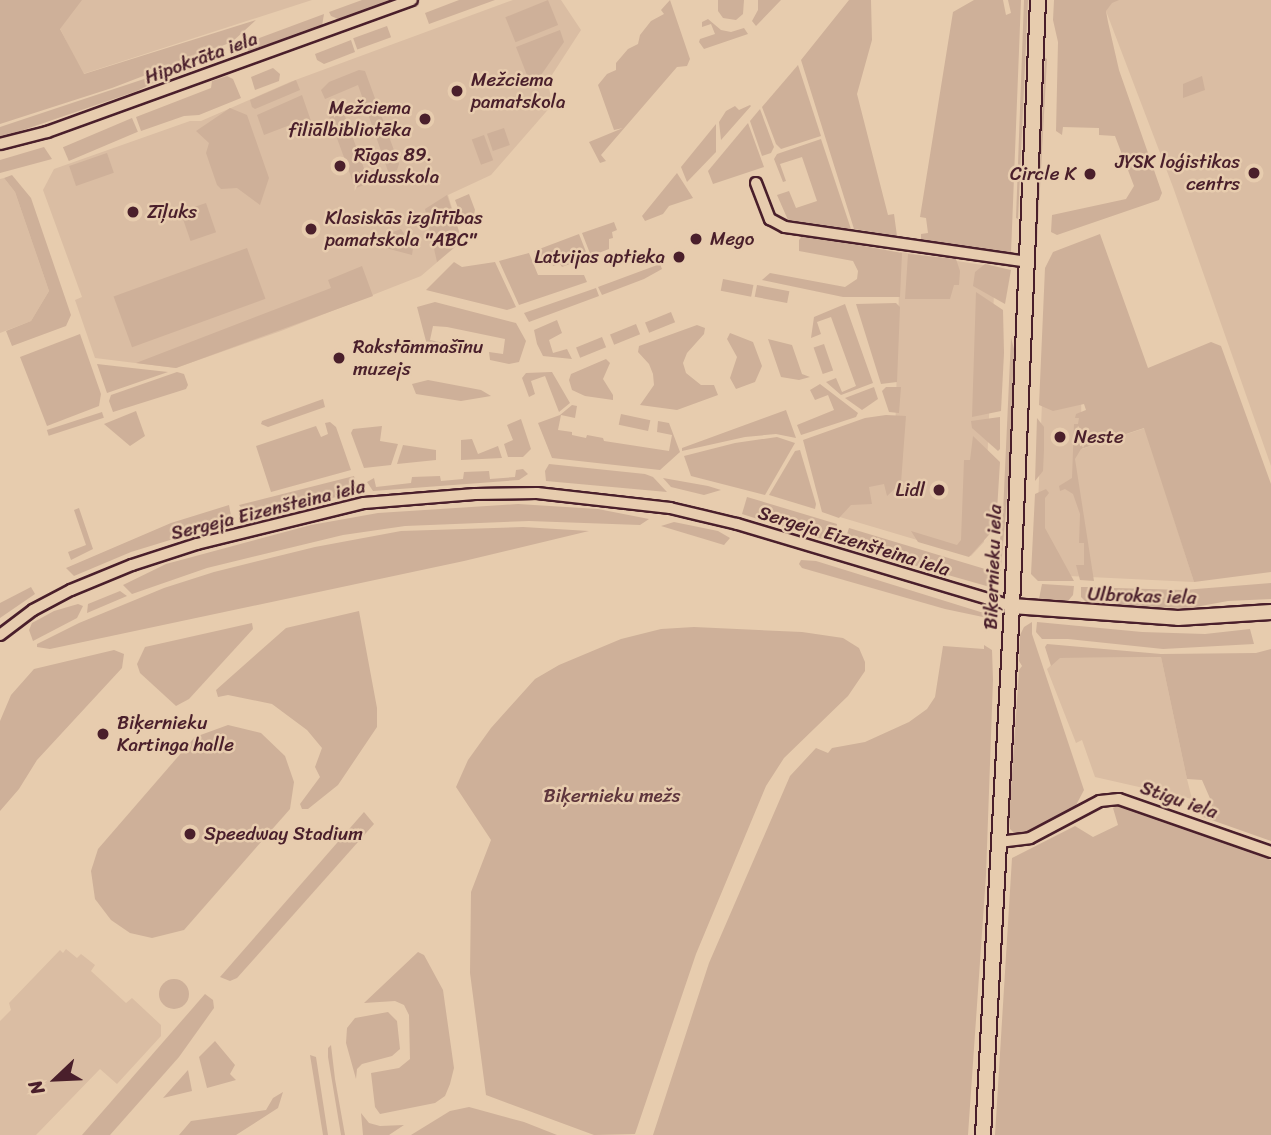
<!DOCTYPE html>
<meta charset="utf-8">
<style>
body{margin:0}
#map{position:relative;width:1271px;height:1135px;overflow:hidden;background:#e7ccae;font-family:Sriracha,sans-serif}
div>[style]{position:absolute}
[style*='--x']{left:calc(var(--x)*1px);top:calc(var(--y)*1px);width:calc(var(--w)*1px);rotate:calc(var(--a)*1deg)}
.built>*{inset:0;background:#dabda3}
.green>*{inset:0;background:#ceb099;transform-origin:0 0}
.round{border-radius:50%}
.roads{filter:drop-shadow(2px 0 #4a1f2b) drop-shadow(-2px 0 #4a1f2b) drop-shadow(0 2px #4a1f2b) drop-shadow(0 -2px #4a1f2b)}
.minor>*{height:10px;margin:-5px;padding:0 5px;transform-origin:5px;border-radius:5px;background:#e7ccae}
.major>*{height:14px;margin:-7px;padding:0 7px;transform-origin:7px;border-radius:7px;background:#e7ccae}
.dots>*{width:19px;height:19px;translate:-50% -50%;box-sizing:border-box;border:4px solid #e7ccae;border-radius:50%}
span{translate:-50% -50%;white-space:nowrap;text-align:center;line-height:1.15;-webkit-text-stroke:5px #e7ccae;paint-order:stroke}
.street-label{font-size:19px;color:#4a1f2b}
.poi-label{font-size:19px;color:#4a1f2b}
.left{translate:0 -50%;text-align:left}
.right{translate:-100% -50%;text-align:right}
.park-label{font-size:19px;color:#5e353c}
.north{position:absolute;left:21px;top:1044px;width:70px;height:70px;-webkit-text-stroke:5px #e7ccae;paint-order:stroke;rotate:247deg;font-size:19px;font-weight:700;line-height:28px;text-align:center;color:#4a1f2b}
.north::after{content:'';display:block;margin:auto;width:24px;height:32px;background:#4a1f2b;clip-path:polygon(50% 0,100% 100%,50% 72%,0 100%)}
</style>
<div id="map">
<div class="built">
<i style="clip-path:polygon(55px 0,312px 0,83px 74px,49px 7px)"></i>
<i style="clip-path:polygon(513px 0,561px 0,581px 30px,548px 81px,552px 105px,491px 175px,448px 195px,462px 241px,421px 276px,281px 331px,176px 368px,95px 358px,75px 300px,82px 297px,43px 190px,54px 169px,190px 121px,201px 121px,290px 82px)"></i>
<i style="clip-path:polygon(1066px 0,1271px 0,1271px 466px,1173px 187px,1106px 11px)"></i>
<i style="clip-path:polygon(4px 178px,15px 192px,49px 291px,31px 321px,0 333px,0 179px)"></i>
<i style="clip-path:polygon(900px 252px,995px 267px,984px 542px,971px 556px,823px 512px,822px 496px,894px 476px)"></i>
<i style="clip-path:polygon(1081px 396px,1082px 449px,1145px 428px,1194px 582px,1069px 576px,1037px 532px,1042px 402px)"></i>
<i style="clip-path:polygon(1161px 657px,1187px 779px,1192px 799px,1095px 777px,1082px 740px,1076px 743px,1047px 669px,1059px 658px)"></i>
<i style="clip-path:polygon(66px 949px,77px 958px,81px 954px,95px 965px,91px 971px,126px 1003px,132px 998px,161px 1025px,161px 1036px,117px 1084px,100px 1069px,36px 1135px,0 1135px,0 1021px,11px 1010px,9px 1003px,60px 950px,63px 953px)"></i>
</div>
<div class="green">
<i style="clip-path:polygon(0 0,82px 0,60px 29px,84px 74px,256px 20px,232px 42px,112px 88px,0 124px)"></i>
<i style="clip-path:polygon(362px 0,392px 0,338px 19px,331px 16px,329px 12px)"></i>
<i style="clip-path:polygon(459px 0,495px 0,429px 24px,425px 13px)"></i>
<i style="left:548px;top:0;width:27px;height:46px;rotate:68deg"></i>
<i style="clip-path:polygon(670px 0,690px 59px,687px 66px,677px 67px,601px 155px,606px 161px,600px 163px,589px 142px,623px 128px,614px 130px,598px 85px,607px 74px,616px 70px,616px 63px,628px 49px,638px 44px,640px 35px,651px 21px,664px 14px,661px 10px)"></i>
<i style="clip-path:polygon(718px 0,744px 0,743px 14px,736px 20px,723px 18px,718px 11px)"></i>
<i style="clip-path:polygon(758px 0,781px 0,756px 26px,752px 21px,758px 10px)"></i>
<i style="clip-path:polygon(849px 0,871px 0,872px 40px,857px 94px,888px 215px,894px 214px,897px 236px,854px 229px,801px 60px)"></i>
<i style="clip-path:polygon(974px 0,1003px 0,1006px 15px,1011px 13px,1008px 0,1021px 0,1011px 253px,921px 240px,921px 234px,928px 233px,926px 218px,920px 217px,953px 12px)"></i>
<i style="clip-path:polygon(1024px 0,1028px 0,1018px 219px,1016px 218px)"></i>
<i style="clip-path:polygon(1054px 0,1119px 0,1112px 3px,1106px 11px,1108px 22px,1119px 70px,1162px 193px,1159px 200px,1057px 235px,1051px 232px,1052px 215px,1126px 199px,1134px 186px,1115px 136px,1099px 135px,1099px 128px,1063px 127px,1062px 135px,1056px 131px,1058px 42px,1053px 20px)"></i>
<i style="clip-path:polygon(324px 14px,322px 26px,248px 51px,246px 43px)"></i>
<i style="clip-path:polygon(708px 19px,721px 30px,731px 32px,744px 28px,748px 34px,704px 49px,699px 42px,700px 39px,715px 34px,711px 24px,702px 27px,702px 22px)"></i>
<i style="left:387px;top:26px;width:12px;height:36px;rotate:70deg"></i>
<i style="clip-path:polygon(560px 30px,564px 42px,532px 88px,516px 47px)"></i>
<i style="clip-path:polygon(351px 40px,355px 52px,324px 64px,317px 60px,315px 54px)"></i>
<i style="clip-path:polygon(1045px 58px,1047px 59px,1037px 243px,1036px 243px)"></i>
<i style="clip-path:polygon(798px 65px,821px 136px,781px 149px,776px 144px,762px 107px)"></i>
<i style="clip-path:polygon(273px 68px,280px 74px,279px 81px,255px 90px,251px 77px)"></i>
<i style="clip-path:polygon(359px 70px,365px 71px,399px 164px,397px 170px,389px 174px,358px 85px,325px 99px,321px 90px,329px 82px)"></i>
<i style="clip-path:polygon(162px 73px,163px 78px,137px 91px,0 138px,0 127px)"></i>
<i style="clip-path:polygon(227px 76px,233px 79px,241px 98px,199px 115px,184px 116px,141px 131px,136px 117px,211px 88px,212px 81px)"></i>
<i style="clip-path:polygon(1202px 76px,1205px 90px,1183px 98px,1183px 84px)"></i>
<i style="clip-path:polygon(296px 80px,300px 90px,255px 109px,252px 107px,250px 100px)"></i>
<i style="clip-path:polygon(302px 95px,311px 121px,305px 124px,303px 120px,264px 135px,257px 115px)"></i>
<i style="clip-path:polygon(750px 105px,751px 106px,721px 140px,719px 122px,726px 111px,735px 106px,739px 110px)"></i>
<i style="clip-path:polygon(230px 108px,247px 115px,269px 178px,260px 205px,237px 188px,221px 189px,217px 185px,206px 153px,209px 143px,196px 131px)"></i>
<i style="left:342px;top:108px;width:80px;height:15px;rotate:70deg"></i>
<i style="clip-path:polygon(760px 109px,774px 147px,771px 153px,762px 156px,750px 121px)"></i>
<i style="left:132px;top:118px;width:15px;height:75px;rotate:67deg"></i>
<i style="clip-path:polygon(748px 123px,764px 167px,713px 184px,708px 171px)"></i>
<i style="clip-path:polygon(716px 124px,716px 152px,687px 182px,681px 167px)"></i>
<i style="left:504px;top:128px;width:18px;height:18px;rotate:71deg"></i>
<i style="left:484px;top:135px;width:27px;height:13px;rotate:70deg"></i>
<i style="clip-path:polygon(821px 139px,851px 229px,788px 220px,777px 195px,789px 191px,796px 208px,817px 201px,802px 157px,780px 164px,786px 181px,783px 182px,774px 159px,777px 154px)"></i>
<i style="clip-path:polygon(44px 147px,52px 159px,0 173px,0 160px)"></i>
<i style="left:107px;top:153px;width:21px;height:40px;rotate:71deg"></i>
<i style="clip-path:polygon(677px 173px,693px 198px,669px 206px,663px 214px,645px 221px,642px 216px)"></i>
<i style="clip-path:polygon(12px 175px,31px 198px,71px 315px,66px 326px,12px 346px,6px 331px,31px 321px,49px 291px,15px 192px,4px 178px)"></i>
<i style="clip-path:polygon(469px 194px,475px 210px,473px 219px,464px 224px,455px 200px)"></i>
<i style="clip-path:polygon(447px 195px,462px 241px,437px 262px,425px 209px)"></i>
<i style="left:206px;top:203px;width:31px;height:27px;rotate:71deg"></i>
<i style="clip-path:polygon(614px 222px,617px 230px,612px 232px,613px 238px,609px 239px,609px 249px,591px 256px,582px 233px)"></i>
<i style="clip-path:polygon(401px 229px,413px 248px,412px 255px,382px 247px,380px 237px)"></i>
<i style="clip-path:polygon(579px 234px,588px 257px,562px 267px,560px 264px,553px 266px,551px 261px,546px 262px,544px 258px,537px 260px,534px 251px)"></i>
<i style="clip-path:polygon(1100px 234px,1148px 368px,1211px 342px,1221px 346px,1271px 484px,1271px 572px,1194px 582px,1144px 428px,1081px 449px,1075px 459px,1094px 581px,1080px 580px,1076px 565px,1084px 565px,1084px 543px,1079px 543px,1080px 514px,1073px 494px,1065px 489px,1060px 491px,1059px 486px,1072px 478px,1074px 424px,1078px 424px,1079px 418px,1075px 418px,1076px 414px,1086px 410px,1084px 404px,1053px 411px,1039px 405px,1045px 268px,1053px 252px)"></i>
<i style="clip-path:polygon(803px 235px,902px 253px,900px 297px,843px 297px,762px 280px,770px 273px,845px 287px,857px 279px,858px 271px,853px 261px,799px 251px,799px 240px)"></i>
<i style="left:247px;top:248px;width:54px;height:142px;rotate:70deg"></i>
<i style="clip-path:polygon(529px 253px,538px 275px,584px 275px,587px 282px,519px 305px,499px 261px)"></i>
<i style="clip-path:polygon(908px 254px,956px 259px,960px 271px,959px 285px,954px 285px,950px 299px,905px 299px)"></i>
<i style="clip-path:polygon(454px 262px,462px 267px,495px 262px,516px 307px,507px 310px,426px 290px)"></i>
<i style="clip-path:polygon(660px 264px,662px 269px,644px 279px,602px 295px,598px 287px)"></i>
<i style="clip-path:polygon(985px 264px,1011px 270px,1005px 304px,973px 286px,975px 272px)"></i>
<i style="clip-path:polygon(362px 266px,373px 296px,176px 368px,136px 363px,331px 288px,328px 280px)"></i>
<i style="left:723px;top:279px;width:31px;height:12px;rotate:11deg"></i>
<i style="left:757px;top:285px;width:33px;height:12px;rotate:11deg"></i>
<i style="clip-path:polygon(596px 288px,599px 296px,529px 322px,524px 313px)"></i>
<i style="clip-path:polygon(976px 292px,1003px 310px,1004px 353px,1001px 411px,972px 417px)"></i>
<i style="clip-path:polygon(435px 302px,516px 323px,526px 341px,519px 362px,509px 364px,490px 360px,489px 352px,503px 354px,505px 339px,447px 327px,433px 326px,430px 340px,444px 343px,443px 348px,427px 345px,417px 307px)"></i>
<i style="clip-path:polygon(896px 303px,900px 307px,897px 382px,881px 384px,856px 304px)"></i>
<i style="clip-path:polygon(845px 304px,873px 383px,841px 395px,826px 382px,836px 378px,842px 392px,856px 386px,831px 317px,817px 322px,821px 334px,811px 338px,814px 317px)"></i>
<i style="left:671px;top:312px;width:11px;height:28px;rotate:68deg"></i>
<i style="clip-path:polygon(557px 320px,562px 333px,549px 340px,553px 353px,567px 349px,572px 359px,543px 356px,537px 344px,534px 330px)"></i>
<i style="left:636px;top:324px;width:11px;height:28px;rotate:68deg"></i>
<i style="clip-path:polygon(697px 325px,705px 328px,704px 334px,687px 353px,683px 363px,686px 373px,701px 385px,714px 385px,718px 395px,677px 410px,640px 405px,654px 385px,653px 374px,649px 364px,638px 352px,639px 346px)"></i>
<i style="clip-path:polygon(730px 333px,753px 342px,762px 366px,755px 382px,736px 389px,730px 378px,737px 357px,727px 339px)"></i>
<i style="clip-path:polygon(80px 334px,101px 394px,99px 406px,47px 426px,20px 357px)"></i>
<i style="left:602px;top:337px;width:11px;height:28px;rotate:68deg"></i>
<i style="clip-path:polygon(1011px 338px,1014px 349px,1009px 475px,1000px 579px,996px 575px,1003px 513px)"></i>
<i style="clip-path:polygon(768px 339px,792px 345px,802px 374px,810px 377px,799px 380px,781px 377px)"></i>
<i style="left:824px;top:344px;width:28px;height:11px;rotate:71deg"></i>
<i style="clip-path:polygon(606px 359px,610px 363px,603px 379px,613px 395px,613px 400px,585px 396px,572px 390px,569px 380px,571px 374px)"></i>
<i style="clip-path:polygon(97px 364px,132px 368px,168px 372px,107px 393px)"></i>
<i style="clip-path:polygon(177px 372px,184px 374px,188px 385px,186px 389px,113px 412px,109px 401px,111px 395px)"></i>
<i style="clip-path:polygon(552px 372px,570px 403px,559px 412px,545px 376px,531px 381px,535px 394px,529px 397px,522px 378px,526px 373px)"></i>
<i style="clip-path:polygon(428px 380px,481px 390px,491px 396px,461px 401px,416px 394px,412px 384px)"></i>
<i style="clip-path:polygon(820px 384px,858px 413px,856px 417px,801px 435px,797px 425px,834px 410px,828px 395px,815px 400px,810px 390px)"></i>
<i style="clip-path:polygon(874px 387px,878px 399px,862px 410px,845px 398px)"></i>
<i style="clip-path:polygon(886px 387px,901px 387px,899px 413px,889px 412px,882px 391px)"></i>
<i style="clip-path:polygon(323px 399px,325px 407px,268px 427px,261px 424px,262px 421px)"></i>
<i style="clip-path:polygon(572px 405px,577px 406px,575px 418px,561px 415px,558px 430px,572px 432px,572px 435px,586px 438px,587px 435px,603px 438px,604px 441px,669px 451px,672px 435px,657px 432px,658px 421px,669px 423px,680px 452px,660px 470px,552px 458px,538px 423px,560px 415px)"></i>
<i style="clip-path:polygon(786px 410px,796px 438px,776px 434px,745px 437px,682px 451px,682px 448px)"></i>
<i style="clip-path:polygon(136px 411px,145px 436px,130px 446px,104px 424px)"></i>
<i style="left:102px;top:412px;width:6px;height:58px;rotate:72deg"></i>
<i style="left:621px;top:414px;width:30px;height:11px;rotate:12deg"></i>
<i style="clip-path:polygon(886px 415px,906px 416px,901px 483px,887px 496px,884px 484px,869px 487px,872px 504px,851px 505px,839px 518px,822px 512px,803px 440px,865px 418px)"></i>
<i style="clip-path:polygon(1000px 417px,1000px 449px,998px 451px,972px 428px,971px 421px)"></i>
<i style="clip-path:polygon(1037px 418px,1044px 427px,1044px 450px,1043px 471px,1035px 481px)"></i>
<i style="clip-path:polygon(521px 419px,531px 449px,523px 457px,508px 457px,504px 444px,513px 440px,507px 425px)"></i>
<i style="clip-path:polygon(330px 422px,336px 427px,351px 470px,271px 492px,256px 446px,316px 426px,321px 437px,328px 434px,325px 423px)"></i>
<i style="clip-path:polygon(382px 426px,380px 441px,398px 444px,391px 465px,364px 468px,351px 433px,353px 429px)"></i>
<i style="clip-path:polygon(973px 436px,1000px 462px,996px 527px,969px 557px,918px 542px,911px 531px,957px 545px,961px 540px,964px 460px,970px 460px)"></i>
<i style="clip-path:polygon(777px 437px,795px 443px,765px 495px,691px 476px,684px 456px,735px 443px)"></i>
<i style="clip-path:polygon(472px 439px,478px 454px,498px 446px,502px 458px,461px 460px,461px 440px)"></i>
<i style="clip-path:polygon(403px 445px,436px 450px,436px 460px,397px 464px)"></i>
<i style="clip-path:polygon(800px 450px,816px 504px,815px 509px,769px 495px,795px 451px)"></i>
<i style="clip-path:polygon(549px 464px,645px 474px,653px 477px,667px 492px,546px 481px,545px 471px)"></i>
<i style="clip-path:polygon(523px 469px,528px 474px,519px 480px,373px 491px,367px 482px,374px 478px,376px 487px,411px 483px,412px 477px,440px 476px,441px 481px,463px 479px,464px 472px,489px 471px,490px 479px,515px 477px,516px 470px)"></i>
<i style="clip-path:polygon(354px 476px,357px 488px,354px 493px,249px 517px,239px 505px)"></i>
<i style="clip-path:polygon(663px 478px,708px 486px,721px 490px,704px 495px,671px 487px)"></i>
<i style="clip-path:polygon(1046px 489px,1049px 493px,1045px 498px,1045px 528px,1074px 581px,1038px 581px,1031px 574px,1035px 494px)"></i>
<i style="clip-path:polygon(747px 497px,837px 524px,836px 528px,831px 536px,822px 539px,742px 514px)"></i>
<i style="clip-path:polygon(518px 504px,598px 509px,649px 519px,640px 525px,529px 521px,405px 526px,343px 535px,207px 568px,132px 594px,123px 585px,166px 564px,311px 525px,378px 513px)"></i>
<i style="clip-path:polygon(229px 505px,232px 521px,131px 552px,74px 576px,66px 568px,171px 523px)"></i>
<i style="clip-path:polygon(79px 508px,93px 549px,71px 560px,68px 552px,86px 545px,74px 510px)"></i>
<i style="clip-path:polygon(674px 522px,718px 531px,730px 538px,724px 545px,661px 526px)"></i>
<i style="clip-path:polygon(523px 527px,589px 531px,464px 561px,50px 649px,37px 647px,37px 644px,79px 623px,164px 588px,214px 572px,315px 547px,401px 531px)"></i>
<i style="clip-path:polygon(849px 528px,985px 569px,992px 574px,990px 587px,853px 548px,846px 537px)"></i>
<i style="clip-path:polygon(801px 560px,816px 561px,987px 614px,983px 617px,945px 609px,802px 568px,799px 564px)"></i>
<i style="clip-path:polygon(1271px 583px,1271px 599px,1228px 601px,1190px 608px,1121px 606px,1114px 600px,1114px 588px,1184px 590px)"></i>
<i style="clip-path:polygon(1042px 584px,1074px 586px,1073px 595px,1068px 601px,1039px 599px)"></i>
<i style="clip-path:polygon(31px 587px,35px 594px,0 618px,0 603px)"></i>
<i style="clip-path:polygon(1081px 587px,1107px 587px,1107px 602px,1087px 603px,1081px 597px)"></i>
<i style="clip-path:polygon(120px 591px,127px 596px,87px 613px,88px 604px)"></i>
<i style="clip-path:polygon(78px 604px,83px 606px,77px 618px,33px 641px,29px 630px,32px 623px,54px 611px)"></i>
<i style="clip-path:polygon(359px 611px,377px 708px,377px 727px,338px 785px,308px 809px,302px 809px,300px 804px,320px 777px,315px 767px,322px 748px,307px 730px,272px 704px,228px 695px,218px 697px,216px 690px,286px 628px)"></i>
<i style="clip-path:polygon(1032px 622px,1032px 634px,1084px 790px,1074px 809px,1032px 831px,1014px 833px,1010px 829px,1009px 819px,1019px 670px,1022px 666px,1019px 661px,1020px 635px,1024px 627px)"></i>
<i style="clip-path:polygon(1037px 622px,1142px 632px,1205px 634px,1250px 629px,1254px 644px,1163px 649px,1068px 639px,1042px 639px,1036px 632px)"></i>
<i style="clip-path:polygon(252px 623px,253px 629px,189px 699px,176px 706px,140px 673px,137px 664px,145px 647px)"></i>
<i style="clip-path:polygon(694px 627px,802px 632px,843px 638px,859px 648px,865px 662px,865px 671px,848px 696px,784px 758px,766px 786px,696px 954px,635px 1134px,594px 1135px,486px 1095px,470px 973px,471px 892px,491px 840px,456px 787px,468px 760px,491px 728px,535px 679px,559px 665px,621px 639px,661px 629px)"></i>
<i style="clip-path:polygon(1047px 644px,1161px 654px,1256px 653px,1271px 649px,1271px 841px,1203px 817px,1212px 803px,1202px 780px,1187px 779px,1161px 657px,1060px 658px,1051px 666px,1045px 647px)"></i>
<i style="clip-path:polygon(984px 645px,992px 650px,993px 680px,986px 875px,968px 1135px,653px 1135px,709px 963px,790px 776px,816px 748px,828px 753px,832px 748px,865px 742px,909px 722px,927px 709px,935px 697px,943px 646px,984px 649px)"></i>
<i style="clip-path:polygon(114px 650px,124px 654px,122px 668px,37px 760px,19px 789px,0 811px,0 721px,11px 695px,34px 669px)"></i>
<i style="clip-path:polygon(228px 725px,261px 733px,285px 756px,294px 782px,290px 809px,184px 930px,152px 938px,130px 933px,111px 920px,95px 899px,91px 871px,98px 849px,195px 737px)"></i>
<i style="clip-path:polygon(1122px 804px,1271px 860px,1271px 1135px,995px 1135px,1012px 858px,1075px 826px,1093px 837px,1118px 825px,1113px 808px)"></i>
<i style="clip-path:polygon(364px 812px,374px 824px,237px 978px,230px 981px,220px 977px)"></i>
<i style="clip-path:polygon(418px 952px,424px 955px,443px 990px,454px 1068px,450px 1084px,445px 1096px,435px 1103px,380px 1114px,375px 1107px,371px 1073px,399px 1068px,410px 1059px,409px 1015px,404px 1005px,395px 1001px,364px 1003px)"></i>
<i class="round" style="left:159px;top:979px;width:30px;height:30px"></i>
<i style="clip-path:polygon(205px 994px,213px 1000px,214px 1008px,179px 1057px,110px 1135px,82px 1135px)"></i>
<i style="clip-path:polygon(388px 1012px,397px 1021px,400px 1049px,392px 1056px,362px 1064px,357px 1069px,356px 1079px,346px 1043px,347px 1028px,355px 1018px)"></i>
<i style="clip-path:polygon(215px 1041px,235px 1065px,230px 1074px,236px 1080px,207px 1088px,199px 1057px)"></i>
<i style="clip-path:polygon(331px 1045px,335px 1079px,345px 1135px,341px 1135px,328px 1057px,328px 1048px)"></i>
<i style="clip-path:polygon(310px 1055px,316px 1057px,328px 1135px,323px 1135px)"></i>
<i style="clip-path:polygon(188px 1070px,192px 1091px,163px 1098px)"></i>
<i style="clip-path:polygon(283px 1092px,278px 1108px,236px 1135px,179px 1135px,191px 1121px,266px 1110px,273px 1098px)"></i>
<i style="clip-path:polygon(469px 1107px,524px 1122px,557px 1135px,411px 1135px,450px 1111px)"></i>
<i style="clip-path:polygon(361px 1113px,369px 1123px,380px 1126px,404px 1125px,389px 1135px,363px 1135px)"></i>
</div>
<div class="roads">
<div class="minor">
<i style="--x:0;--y:144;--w:49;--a:-14.3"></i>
<i style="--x:47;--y:132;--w:388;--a:-19.9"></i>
<i style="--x:756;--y:183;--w:39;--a:69"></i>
<i style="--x:770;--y:219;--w:17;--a:28"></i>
<i style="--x:785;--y:227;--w:245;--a:8.2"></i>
<i style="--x:0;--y:635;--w:41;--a:-37.1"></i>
<i style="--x:33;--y:610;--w:43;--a:-27.8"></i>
<i style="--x:71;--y:590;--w:66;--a:-22.3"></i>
<i style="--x:132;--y:565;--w:68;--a:-17.9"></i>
<i style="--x:197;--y:544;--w:172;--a:-13.8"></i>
<i style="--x:364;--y:503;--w:111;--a:-4.6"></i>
<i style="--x:475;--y:494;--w:62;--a:-0.9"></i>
<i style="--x:537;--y:493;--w:134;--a:6.4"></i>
<i style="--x:670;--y:508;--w:69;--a:13.4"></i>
<i style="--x:737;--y:524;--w:287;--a:16.6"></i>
<i style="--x:999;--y:842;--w:31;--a:-7"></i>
<i style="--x:1030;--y:838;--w:79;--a:-27.9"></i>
<i style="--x:1100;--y:801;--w:19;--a:-6"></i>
<i style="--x:1119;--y:799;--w:161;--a:19.2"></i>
</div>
<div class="major">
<i style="--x:1012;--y:606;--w:166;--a:4.1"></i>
<i style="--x:1178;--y:618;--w:93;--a:-3.7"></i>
<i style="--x:983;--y:1135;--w:530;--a:-86.86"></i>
<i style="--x:1012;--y:606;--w:607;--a:-87.54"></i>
</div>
</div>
<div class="dots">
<i style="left:457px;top:91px;background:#4a1f2b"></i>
<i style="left:425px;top:119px;background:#4a1f2b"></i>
<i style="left:340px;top:166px;background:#4a1f2b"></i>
<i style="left:1254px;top:173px;background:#4a1f2b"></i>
<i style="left:1090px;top:174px;background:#4a1f2b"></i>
<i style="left:133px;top:212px;background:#4a1f2b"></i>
<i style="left:311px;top:229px;background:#4a1f2b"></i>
<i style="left:696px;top:239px;background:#4a1f2b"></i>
<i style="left:679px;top:257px;background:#4a1f2b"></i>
<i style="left:339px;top:358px;background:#4a1f2b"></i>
<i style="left:1060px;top:437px;background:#4a1f2b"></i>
<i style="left:939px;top:490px;background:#4a1f2b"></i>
<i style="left:103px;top:734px;background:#4a1f2b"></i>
<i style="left:190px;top:834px;background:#4a1f2b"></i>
</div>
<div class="street-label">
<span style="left:201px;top:58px;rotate:-20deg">Hipokrāta iela</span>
<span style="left:268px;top:510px;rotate:-14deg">Sergeja Eizenšteina iela</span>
<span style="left:854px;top:541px;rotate:17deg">Sergeja Eizenšteina iela</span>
<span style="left:993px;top:567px;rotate:-88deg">Biķernieku iela</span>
<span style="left:1142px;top:596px;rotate:2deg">Ulbrokas iela</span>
<span style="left:1179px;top:800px;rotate:19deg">Stigu iela</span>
</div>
<div class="poi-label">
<span class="left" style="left:471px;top:91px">Mežciema<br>pamatskola</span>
<span class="right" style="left:411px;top:119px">Mežciema<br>filiālbibliotēka</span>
<span class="left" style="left:354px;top:166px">Rīgas 89.<br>vidusskola</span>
<span class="right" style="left:1240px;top:173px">JYSK loģistikas<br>centrs</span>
<span class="right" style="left:1076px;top:174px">Circle K</span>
<span class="left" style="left:147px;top:212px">Zīļuks</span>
<span class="left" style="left:325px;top:229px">Klasiskās izglītības<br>pamatskola "ABC"</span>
<span class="left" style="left:710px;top:239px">Mego</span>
<span class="right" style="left:665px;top:257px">Latvijas aptieka</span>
<span class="left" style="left:353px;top:358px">Rakstāmmašīnu<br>muzejs</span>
<span class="left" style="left:1074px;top:437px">Neste</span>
<span class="right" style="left:925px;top:490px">Lidl</span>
<span class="left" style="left:117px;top:734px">Biķernieku<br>Kartinga halle</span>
<span class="left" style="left:204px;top:834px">Speedway Stadium</span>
</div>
<div class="park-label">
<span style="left:612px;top:796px">Biķernieku mežs</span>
</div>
<div class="north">N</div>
</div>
